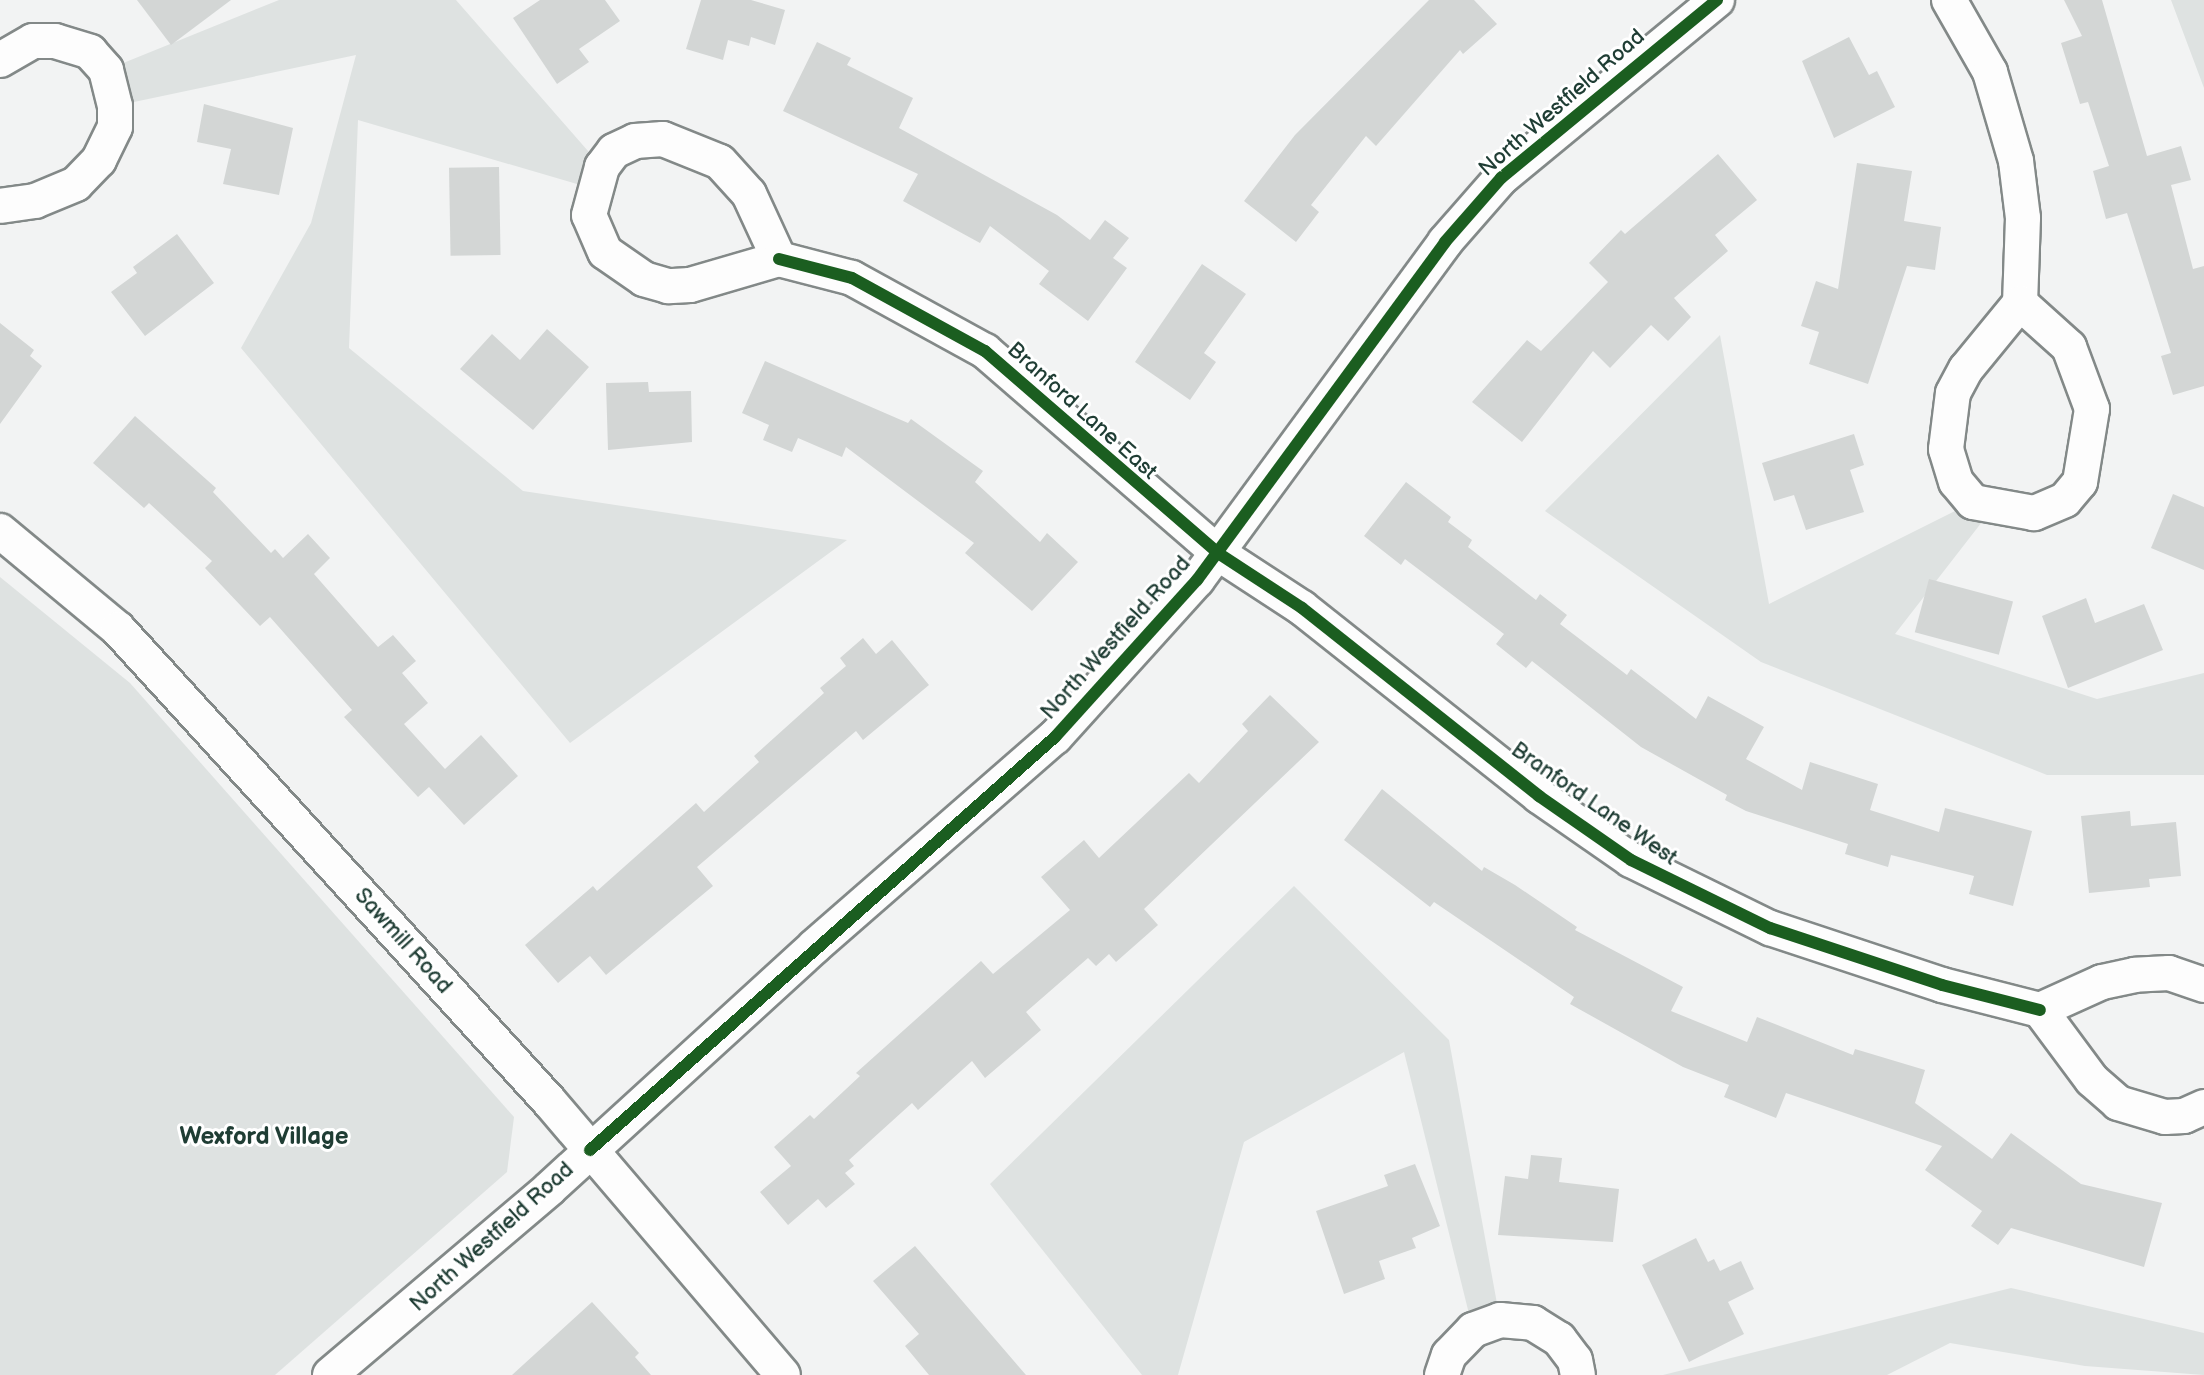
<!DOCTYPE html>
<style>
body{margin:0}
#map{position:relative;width:2204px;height:1375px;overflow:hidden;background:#f2f3f3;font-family:"Balsamiq Sans",sans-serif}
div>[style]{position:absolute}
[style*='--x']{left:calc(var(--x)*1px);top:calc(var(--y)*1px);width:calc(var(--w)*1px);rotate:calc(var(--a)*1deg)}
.green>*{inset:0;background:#dee2e1}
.building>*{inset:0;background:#d3d6d5;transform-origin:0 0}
.roads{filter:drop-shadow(2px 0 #838988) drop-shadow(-2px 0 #838988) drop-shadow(0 2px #838988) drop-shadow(0 -2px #838988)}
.street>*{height:34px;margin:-17px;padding:0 17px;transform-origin:17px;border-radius:17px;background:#fdfdfd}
.cycleway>*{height:12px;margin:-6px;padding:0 6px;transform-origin:6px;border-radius:6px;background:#1b5e20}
span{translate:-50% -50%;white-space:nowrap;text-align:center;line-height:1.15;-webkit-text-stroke:6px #fff;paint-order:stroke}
.street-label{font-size:22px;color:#1f3d34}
.neighbourhood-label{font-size:24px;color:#1f3d34;font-weight:700}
</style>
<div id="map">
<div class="green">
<i style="clip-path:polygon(279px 0,456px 0,602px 167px,594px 189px,358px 120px,349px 348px,523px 491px,847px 540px,570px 743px,241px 348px,311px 223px,356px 55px,115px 106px,106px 70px)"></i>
<i style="clip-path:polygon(2171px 0,2204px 0,2204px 88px)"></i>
<i style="clip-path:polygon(1720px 335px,1769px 604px,1973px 502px,1992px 509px,1895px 634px,2097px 699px,2204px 673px,2204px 775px,2047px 775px,1761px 662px,1545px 511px)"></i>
<i style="clip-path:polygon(0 577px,130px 683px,514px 1117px,507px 1172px,275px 1375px,0 1375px)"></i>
<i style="clip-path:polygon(1294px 886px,1449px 1040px,1500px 1320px,1473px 1330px,1404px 1052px,1244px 1142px,1178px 1375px,1142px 1375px,990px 1184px)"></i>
<i style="clip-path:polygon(2011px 1288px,2204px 1333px,2204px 1375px,2085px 1366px,1950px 1343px,1887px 1375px,1663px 1375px)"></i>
</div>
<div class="building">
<i style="clip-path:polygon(137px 0,231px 0,171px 45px)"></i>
<i style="clip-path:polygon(540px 0,605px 0,620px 21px,579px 49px,589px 62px,557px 84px,513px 18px)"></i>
<i style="clip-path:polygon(701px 0,751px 0,785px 10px,775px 45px,751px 37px,749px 46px,728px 40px,723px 60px,686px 49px)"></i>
<i style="clip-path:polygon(1429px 0,1474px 0,1497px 24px,1463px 54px,1460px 50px,1376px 146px,1366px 136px,1311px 205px,1319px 212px,1296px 242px,1244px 201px,1295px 135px)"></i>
<i style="clip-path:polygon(2064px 0,2102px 0,2147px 156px,2181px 146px,2191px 180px,2171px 185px,2193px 269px,2204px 266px,2204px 386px,2173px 395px,2161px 356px,2171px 353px,2127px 213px,2106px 219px,2093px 171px,2109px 166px,2088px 102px,2080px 104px,2061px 43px,2082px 36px)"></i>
<i style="clip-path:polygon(1849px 37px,1869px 75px,1877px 71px,1895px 107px,1834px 138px,1802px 61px)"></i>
<i style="clip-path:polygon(817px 42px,851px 58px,847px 65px,913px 98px,899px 128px,1057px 215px,1090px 240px,1105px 220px,1129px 238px,1113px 258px,1127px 268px,1088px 321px,1039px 284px,1049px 271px,990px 226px,980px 243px,903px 201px,918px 174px,783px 111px)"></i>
<i style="clip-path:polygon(204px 104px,293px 128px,279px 195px,223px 184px,231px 149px,197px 142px)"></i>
<i style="clip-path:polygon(1718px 154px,1757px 200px,1715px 235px,1728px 251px,1674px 298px,1691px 317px,1668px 341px,1651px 325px,1610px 368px,1593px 351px,1522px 442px,1472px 402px,1527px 340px,1541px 351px,1608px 282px,1589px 263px,1621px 230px,1625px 234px)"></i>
<i style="clip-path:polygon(1857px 163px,1912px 171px,1904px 221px,1941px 227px,1935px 270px,1907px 266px,1868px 384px,1809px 364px,1819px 332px,1801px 326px,1816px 281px,1838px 289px)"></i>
<i style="left:499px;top:167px;width:88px;height:50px;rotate:89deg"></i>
<i style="clip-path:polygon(177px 234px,214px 283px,145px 336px,111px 292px,137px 273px,133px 267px)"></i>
<i style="clip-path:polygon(1202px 264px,1246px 294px,1204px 353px,1216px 362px,1190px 400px,1135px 362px)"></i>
<i style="clip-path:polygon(0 323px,34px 350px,30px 356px,42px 366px,0 424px)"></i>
<i style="clip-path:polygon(547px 329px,589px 367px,533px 430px,460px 369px,492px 334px,520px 360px)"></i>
<i style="clip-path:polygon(765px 361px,908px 423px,911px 419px,983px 471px,975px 482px,1040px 542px,1047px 533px,1078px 562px,1032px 611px,965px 553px,974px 543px,846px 447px,842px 457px,798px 438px,792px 452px,763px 440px,769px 425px,742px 413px)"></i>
<i style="clip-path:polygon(648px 382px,649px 392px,691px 391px,692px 442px,608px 450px,606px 383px)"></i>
<i style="clip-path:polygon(135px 416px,216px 488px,213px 492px,271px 553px,275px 549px,283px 558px,308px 534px,330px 558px,314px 574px,378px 647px,393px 635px,416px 661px,402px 673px,428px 703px,404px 724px,445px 769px,481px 735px,518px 776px,464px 825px,429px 787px,418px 797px,344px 717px,352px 710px,270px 617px,260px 626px,205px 568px,212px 561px,149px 503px,144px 508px,93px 463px)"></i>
<i style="clip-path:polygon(1854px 434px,1864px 465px,1850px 470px,1864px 512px,1806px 530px,1794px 495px,1774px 501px,1762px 463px)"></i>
<i style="clip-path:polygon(1406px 482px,1451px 517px,1448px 522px,1472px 540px,1468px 547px,1536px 600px,1540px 594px,1567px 615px,1560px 624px,1627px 675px,1631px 669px,1696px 719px,1708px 696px,1764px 727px,1746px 759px,1802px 790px,1810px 762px,1878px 784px,1870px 810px,1939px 832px,1945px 808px,2032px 831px,2013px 906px,1969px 894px,1974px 876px,1891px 855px,1888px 867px,1845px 854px,1848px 844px,1746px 811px,1725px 800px,1727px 795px,1641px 747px,1532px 661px,1526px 668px,1496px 644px,1504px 634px,1405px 559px,1401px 565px,1364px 536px)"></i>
<i style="clip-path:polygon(2173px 494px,2204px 507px,2204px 570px,2151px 548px)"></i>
<i style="left:1929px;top:579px;width:87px;height:55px;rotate:15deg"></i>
<i style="clip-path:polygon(2086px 598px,2095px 623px,2144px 604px,2163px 650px,2068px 688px,2042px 616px)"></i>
<i style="clip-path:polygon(863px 638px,876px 654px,892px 640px,929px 685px,863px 740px,856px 731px,697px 867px,713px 886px,606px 975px,590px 956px,558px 983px,525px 945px,593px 886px,597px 891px,696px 803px,704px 812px,759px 762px,754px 756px,824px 693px,820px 688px,846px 666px,840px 658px)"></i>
<i style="clip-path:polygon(1270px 695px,1319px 742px,1144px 909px,1158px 925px,1116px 962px,1109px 954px,1096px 966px,1088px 958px,1026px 1012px,1041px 1030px,985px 1078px,972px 1061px,918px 1110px,912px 1103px,849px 1160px,854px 1166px,845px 1173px,855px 1184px,826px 1208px,818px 1199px,788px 1225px,760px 1192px,791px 1166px,774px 1147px,810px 1115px,814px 1119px,860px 1076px,856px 1073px,981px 961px,993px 974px,1070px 910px,1041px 877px,1084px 840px,1099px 858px,1189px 773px,1199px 783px,1248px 731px,1242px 724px)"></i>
<i style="clip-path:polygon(1382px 789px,1482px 871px,1484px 867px,1515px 885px,1577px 927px,1575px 930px,1683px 987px,1671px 1011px,1747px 1042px,1757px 1017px,1853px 1055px,1855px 1049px,1925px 1070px,1915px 1103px,1992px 1159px,2011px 1133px,2081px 1184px,2162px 1203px,2144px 1267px,2011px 1228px,1998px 1245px,1971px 1226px,1982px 1211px,1925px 1170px,1942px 1146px,1786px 1093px,1776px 1118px,1724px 1097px,1729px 1085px,1683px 1067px,1570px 1004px,1574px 997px,1434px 902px,1430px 907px,1344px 840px)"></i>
<i style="clip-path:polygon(2130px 811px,2131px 826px,2176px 822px,2181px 876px,2149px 879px,2150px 887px,2089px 893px,2081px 816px)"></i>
<i style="clip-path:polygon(1531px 1155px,1562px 1158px,1559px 1182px,1619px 1189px,1613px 1242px,1498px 1235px,1505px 1176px,1528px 1179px)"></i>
<i style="clip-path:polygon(1415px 1164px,1440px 1226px,1412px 1238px,1416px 1248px,1379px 1261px,1385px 1279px,1344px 1294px,1316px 1211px,1388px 1186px,1384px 1175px)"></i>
<i style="clip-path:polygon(1696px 1238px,1708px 1262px,1714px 1259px,1720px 1271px,1741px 1261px,1754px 1289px,1728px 1302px,1744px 1334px,1689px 1362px,1642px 1265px)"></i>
<i style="clip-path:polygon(915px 1246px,1026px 1375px,929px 1375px,905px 1346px,919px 1334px,873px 1281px)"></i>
<i style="clip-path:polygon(592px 1302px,639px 1353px,635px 1357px,651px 1375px,512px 1375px)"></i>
</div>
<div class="roads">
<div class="street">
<i style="--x:1949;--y:0;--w:83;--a:60.3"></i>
<i style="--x:1990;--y:72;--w:93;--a:73.7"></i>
<i style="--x:2016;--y:161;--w:57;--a:83"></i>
<i style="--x:2023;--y:218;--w:85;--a:92"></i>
<i style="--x:0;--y:60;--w:38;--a:-30"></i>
<i style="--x:33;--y:41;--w:22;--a:0"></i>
<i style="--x:55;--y:41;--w:37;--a:17"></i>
<i style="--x:90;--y:52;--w:24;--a:48"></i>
<i style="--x:106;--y:70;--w:37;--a:76"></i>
<i style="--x:115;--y:106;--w:21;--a:90"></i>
<i style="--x:115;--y:127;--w:37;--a:116"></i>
<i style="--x:99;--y:160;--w:33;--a:134"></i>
<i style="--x:76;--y:184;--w:44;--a:157.5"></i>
<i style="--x:35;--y:201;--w:35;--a:172"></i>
<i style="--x:663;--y:139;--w:61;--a:22"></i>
<i style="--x:720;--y:162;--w:43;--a:47.8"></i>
<i style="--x:749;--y:194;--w:72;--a:65.2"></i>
<i style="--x:779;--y:259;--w:93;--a:163.7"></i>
<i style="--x:690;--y:285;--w:22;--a:177"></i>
<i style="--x:668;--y:286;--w:25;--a:-164"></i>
<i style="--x:644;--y:279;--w:47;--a:-145.3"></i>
<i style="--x:605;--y:252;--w:40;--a:-113.4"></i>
<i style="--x:589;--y:215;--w:50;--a:-74.8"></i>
<i style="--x:602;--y:167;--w:20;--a:-53"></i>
<i style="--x:614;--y:151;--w:23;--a:-25"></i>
<i style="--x:635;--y:141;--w:28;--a:-4"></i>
<i style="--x:779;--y:259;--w:75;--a:14.6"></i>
<i style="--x:852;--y:278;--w:152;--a:28.8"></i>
<i style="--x:985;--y:351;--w:308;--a:40.9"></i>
<i style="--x:1218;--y:553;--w:100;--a:33.2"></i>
<i style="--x:1302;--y:608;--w:303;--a:38.4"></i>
<i style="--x:1539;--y:796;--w:112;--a:34.8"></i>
<i style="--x:1631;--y:860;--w:155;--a:26.1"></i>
<i style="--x:1770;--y:928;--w:181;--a:18.3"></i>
<i style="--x:1942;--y:985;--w:101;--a:14.3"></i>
<i style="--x:2020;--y:303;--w:66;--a:41.9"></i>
<i style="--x:2069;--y:347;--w:66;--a:69.6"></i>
<i style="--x:2092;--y:409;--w:74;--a:99.3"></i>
<i style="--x:2080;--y:482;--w:23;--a:130"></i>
<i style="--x:2065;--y:500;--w:34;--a:157"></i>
<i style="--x:2034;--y:513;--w:62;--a:-169.8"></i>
<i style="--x:1973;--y:502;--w:26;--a:-130"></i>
<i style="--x:1956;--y:482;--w:34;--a:-107"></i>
<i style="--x:1946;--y:449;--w:56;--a:-82.9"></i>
<i style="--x:1953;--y:393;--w:27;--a:-62"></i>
<i style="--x:1966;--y:369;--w:85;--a:-50.7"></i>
<i style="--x:0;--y:531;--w:153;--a:39.7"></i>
<i style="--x:118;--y:629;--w:639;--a:47.6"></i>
<i style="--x:549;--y:1101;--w:360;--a:49.5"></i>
<i style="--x:2204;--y:985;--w:37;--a:-161"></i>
<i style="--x:2169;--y:973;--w:34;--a:177"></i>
<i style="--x:2135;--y:975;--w:34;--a:168"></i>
<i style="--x:2102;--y:982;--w:68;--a:155.7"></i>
<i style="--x:2040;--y:1010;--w:87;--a:53.4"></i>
<i style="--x:2092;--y:1080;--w:35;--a:41"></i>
<i style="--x:2118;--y:1103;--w:49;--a:16.6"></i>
<i style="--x:2165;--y:1117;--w:19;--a:-3"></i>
<i style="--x:2184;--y:1116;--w:22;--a:-24"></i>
<i style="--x:330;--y:1375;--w:287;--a:-40.3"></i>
<i style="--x:549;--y:1189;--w:360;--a:-42.4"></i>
<i style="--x:815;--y:946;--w:318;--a:-41.1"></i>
<i style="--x:1055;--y:737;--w:212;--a:-47.9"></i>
<i style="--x:1197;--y:580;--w:419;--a:-53.7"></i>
<i style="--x:1445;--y:242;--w:85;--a:-48.8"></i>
<i style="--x:1501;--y:178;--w:280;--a:-39.5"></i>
<i style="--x:1442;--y:1375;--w:21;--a:-71"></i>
<i style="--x:1449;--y:1355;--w:35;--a:-46"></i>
<i style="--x:1473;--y:1330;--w:29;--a:-20"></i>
<i style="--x:1500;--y:1320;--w:33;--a:5"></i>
<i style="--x:1533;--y:1323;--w:31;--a:32"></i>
<i style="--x:1559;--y:1339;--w:26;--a:53"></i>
<i style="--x:1575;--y:1360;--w:15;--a:79"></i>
</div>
</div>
<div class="cycleway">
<i style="--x:779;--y:259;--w:75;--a:14.6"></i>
<i style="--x:852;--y:278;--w:152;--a:28.8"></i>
<i style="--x:985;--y:351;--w:308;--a:40.9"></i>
<i style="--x:1218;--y:553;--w:100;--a:33.2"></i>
<i style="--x:1302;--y:608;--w:303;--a:38.4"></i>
<i style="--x:1539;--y:796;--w:112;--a:34.8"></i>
<i style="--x:1631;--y:860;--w:155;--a:26.1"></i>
<i style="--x:1770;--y:928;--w:181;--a:18.3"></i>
<i style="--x:1942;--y:985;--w:101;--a:14.3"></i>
<i style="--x:590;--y:1150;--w:622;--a:-41.61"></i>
<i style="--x:1055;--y:737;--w:212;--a:-47.9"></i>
<i style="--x:1197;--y:580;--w:419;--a:-53.7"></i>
<i style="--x:1445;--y:242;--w:85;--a:-48.8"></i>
<i style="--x:1501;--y:178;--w:280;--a:-39.5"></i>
</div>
<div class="street-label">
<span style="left:1562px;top:103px;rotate:-41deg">North Westfield Road</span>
<span style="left:1082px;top:411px;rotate:42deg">Branford Lane East</span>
<span style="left:1116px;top:638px;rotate:-48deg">North Westfield Road</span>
<span style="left:1594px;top:804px;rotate:35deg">Branford Lane West</span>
<span style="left:403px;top:941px;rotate:48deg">Sawmill Road</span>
<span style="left:492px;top:1237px;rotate:-42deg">North Westfield Road</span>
</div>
<div class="neighbourhood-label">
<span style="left:264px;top:1137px">Wexford Village</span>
</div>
</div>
